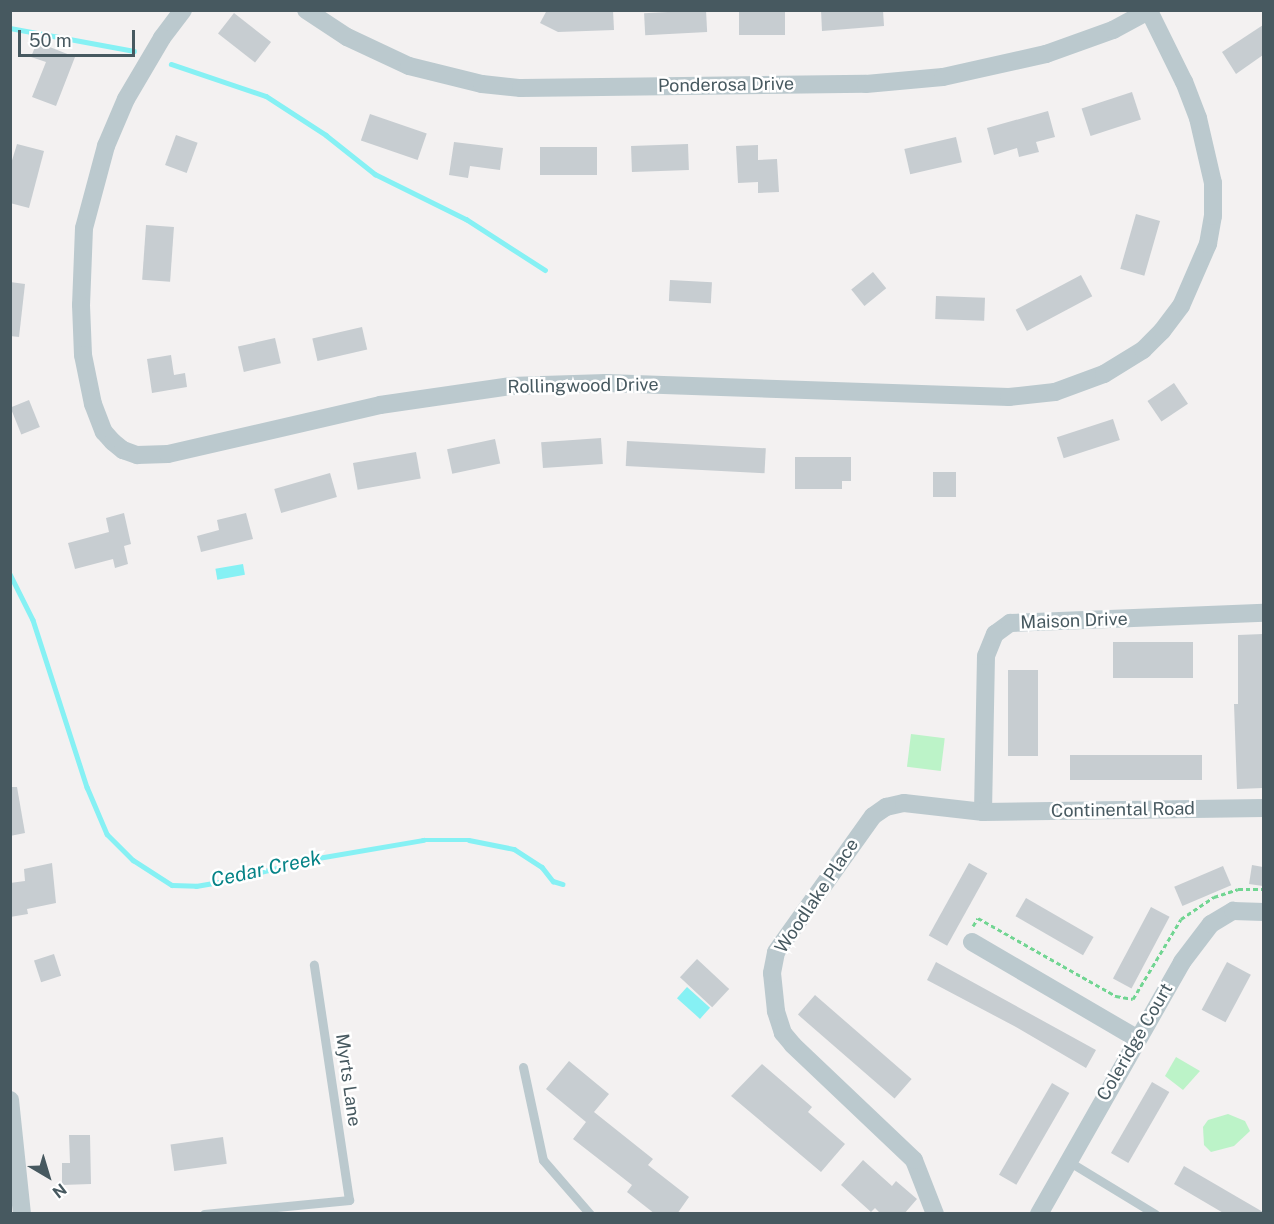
<!DOCTYPE html>
<style>
body{margin:0}
#map{position:relative;width:1274px;height:1224px;overflow:hidden;background:#f3f1f1;font-family:"Public Sans",sans-serif}
div>[style]{position:absolute}
[style*='--x']{left:calc(var(--x)*1px);top:calc(var(--y)*1px);width:calc(var(--w)*1px);rotate:calc(var(--a)*1deg)}
.green>*{inset:0;background:#bcf3c8;transform-origin:0 0}
.water>*{inset:0;background:#86f1f4;transform-origin:0 0}
.stream>*{height:4.5px;margin:-2.25px;padding:0 2.25px;transform-origin:2.25px;border-radius:2.25px;background:#86f1f4}
.building>*{inset:0;background:#c7cdd1;transform-origin:0 0}
.path>*{height:3px;margin-top:-1.5px;transform-origin:0;background:repeating-linear-gradient(90deg,#71d592 0 4.5px,transparent 0 7.5px)}
.service>*{height:9px;margin:-4.5px;padding:0 4.5px;transform-origin:4.5px;border-radius:4.5px;background:#bbc9ce}
.minor>*{height:18px;margin:-9px;padding:0 9px;transform-origin:9px;border-radius:9px;background:#bbc9ce}
span{translate:-50% -50%;white-space:nowrap;text-align:center;line-height:1.15;-webkit-text-stroke:5px #fff;paint-order:stroke}
.street-label{font-size:18px;color:#475960}
.water-label{font-size:20px;color:#058387;font-style:italic}
.frame{position:absolute;inset:0;border:12px solid #475960;pointer-events:none}
.north{position:absolute;left:18px;top:1146px;width:60px;height:60px;-webkit-text-stroke:4px #fff;paint-order:stroke;rotate:142deg;font-size:16px;font-weight:700;line-height:24px;text-align:center;color:#475960}
.north::after{content:'';display:block;margin:auto;width:21px;height:27px;background:#475960;clip-path:polygon(50% 0,100% 100%,50% 72%,0 100%)}
.scale{position:absolute;left:18px;top:30px;width:117px;height:27px;box-sizing:border-box;border:3px solid #475960;border-top:0;padding-left:8px;font-size:18px;line-height:21px;white-space:nowrap;color:#475960;-webkit-text-stroke:4px #fff;paint-order:stroke}
</style>
<div id="map">
<div class="green">
<i style="left:911px;top:734px;width:34px;height:33px;rotate:7deg"></i>
<i style="clip-path:polygon(1176px 1057px,1200px 1071px,1183px 1090px,1165px 1076px)"></i>
<i style="clip-path:polygon(1228px 1114px,1245px 1121px,1250px 1131px,1234px 1146px,1211px 1152px,1204px 1145px,1203px 1127px,1208px 1120px)"></i>
</div>
<div class="water">
<i style="left:243px;top:564px;width:11px;height:28px;rotate:80deg"></i>
<i style="left:687px;top:987px;width:31px;height:15px;rotate:42deg"></i>
</div>
<div class="stream">
<i style="--x:10;--y:28;--w:126;--a:10.5"></i>
<i style="--x:171;--y:64;--w:100;--a:18.6"></i>
<i style="--x:266;--y:96;--w:72;--a:33"></i>
<i style="--x:326;--y:135;--w:63;--a:38.5"></i>
<i style="--x:375;--y:174;--w:102;--a:26.3"></i>
<i style="--x:466;--y:219;--w:94;--a:32.8"></i>
<i style="--x:10;--y:574;--w:51;--a:63.4"></i>
<i style="--x:33;--y:620;--w:176;--a:72.1"></i>
<i style="--x:87;--y:787;--w:51;--a:66.9"></i>
<i style="--x:107;--y:834;--w:37;--a:45"></i>
<i style="--x:133;--y:860;--w:46;--a:32.7"></i>
<i style="--x:172;--y:885;--w:24;--a:2"></i>
<i style="--x:196;--y:886;--w:23;--a:-10"></i>
<i style="--x:219;--y:882;--w:102;--a:-13.6"></i>
<i style="--x:318;--y:858;--w:107;--a:-9.7"></i>
<i style="--x:423;--y:840;--w:46;--a:0"></i>
<i style="--x:469;--y:840;--w:46;--a:11.3"></i>
<i style="--x:514;--y:849;--w:33;--a:33"></i>
<i style="--x:542;--y:867;--w:18;--a:52"></i>
<i style="--x:553;--y:881;--w:10;--a:17"></i>
</div>
<div class="building">
<i style="clip-path:polygon(547px 10px,613px 10px,614px 30px,558px 32px,540px 23px)"></i>
<i style="left:706px;top:10px;width:22px;height:62px;rotate:87deg"></i>
<i style="left:739px;top:10px;width:46px;height:25px"></i>
<i style="clip-path:polygon(821px 10px,883px 10px,884px 26px,822px 31px)"></i>
<i style="left:234px;top:13px;width:47px;height:26px;rotate:38deg"></i>
<i style="clip-path:polygon(1263px 25px,1263px 55px,1236px 74px,1222px 52px)"></i>
<i style="clip-path:polygon(37px 42px,75px 57px,56px 106px,32px 97px,46px 62px,31px 57px)"></i>
<i style="left:1132px;top:92px;width:29px;height:53px;rotate:72deg"></i>
<i style="clip-path:polygon(1048px 111px,1055px 137px,1036px 142px,1039px 152px,1019px 157px,1017px 148px,994px 155px,987px 128px)"></i>
<i style="left:370px;top:114px;width:60px;height:28px;rotate:19deg"></i>
<i style="left:176px;top:135px;width:23px;height:32px;rotate:20deg"></i>
<i style="left:956px;top:137px;width:26px;height:53px;rotate:77deg"></i>
<i style="clip-path:polygon(454px 142px,503px 148px,500px 170px,470px 166px,468px 178px,449px 175px)"></i>
<i style="clip-path:polygon(17px 144px,44px 151px,29px 208px,10px 203px,10px 167px)"></i>
<i style="left:688px;top:144px;width:26px;height:57px;rotate:88deg"></i>
<i style="clip-path:polygon(758px 145px,758px 160px,777px 159px,779px 192px,758px 193px,758px 182px,738px 183px,736px 146px)"></i>
<i style="left:597px;top:147px;width:28px;height:57px;rotate:90deg"></i>
<i style="left:1136px;top:214px;width:25px;height:57px;rotate:16deg"></i>
<i style="left:146px;top:225px;width:28px;height:55px;rotate:4deg"></i>
<i style="left:873px;top:272px;width:21px;height:28px;rotate:51deg"></i>
<i style="left:1081px;top:275px;width:24px;height:74px;rotate:62deg"></i>
<i style="left:670px;top:280px;width:42px;height:21px;rotate:3deg"></i>
<i style="clip-path:polygon(10px 282px,25px 284px,19px 337px,10px 336px)"></i>
<i style="left:936px;top:296px;width:49px;height:23px;rotate:2deg"></i>
<i style="left:362px;top:327px;width:23px;height:51px;rotate:77deg"></i>
<i style="left:275px;top:338px;width:26px;height:38px;rotate:77deg"></i>
<i style="clip-path:polygon(171px 355px,174px 375px,185px 373px,187px 387px,152px 393px,147px 359px)"></i>
<i style="left:1174px;top:383px;width:25px;height:32px;rotate:56deg"></i>
<i style="left:29px;top:400px;width:29px;height:20px;rotate:68deg"></i>
<i style="left:1113px;top:419px;width:22px;height:59px;rotate:72deg"></i>
<i style="left:601px;top:438px;width:26px;height:60px;rotate:86deg"></i>
<i style="left:495px;top:439px;width:25px;height:49px;rotate:78deg"></i>
<i style="left:627px;top:441px;width:139px;height:25px;rotate:3deg"></i>
<i style="left:416px;top:452px;width:27px;height:64px;rotate:80deg"></i>
<i style="clip-path:polygon(795px 457px,851px 457px,851px 481px,842px 481px,842px 489px,795px 489px)"></i>
<i style="left:933px;top:472px;width:23px;height:25px"></i>
<i style="left:330px;top:473px;width:25px;height:58px;rotate:74deg"></i>
<i style="clip-path:polygon(124px 513px,131px 544px,124px 546px,128px 564px,115px 568px,113px 559px,75px 569px,68px 543px,109px 532px,106px 518px)"></i>
<i style="clip-path:polygon(246px 513px,253px 539px,201px 552px,197px 536px,219px 530px,217px 520px)"></i>
<i style="clip-path:polygon(1263px 634px,1263px 788px,1237px 789px,1234px 704px,1238px 704px,1238px 635px)"></i>
<i style="left:1193px;top:642px;width:36px;height:80px;rotate:90deg"></i>
<i style="left:1008px;top:670px;width:30px;height:86px"></i>
<i style="left:1202px;top:755px;width:25px;height:132px;rotate:90deg"></i>
<i style="clip-path:polygon(10px 787px,17px 787px,25px 833px,10px 836px)"></i>
<i style="clip-path:polygon(52px 863px,56px 903px,27px 909px,28px 914px,10px 917px,10px 883px,25px 881px,24px 869px)"></i>
<i style="left:969px;top:863px;width:21px;height:83px;rotate:29deg"></i>
<i style="clip-path:polygon(1252px 865px,1263px 867px,1263px 886px,1249px 884px)"></i>
<i style="left:1223px;top:866px;width:21px;height:53px;rotate:67deg"></i>
<i style="left:1026px;top:898px;width:78px;height:21px;rotate:30deg"></i>
<i style="left:1151px;top:907px;width:21px;height:81px;rotate:28deg"></i>
<i style="left:54px;top:954px;width:23px;height:21px;rotate:72deg"></i>
<i style="left:697px;top:959px;width:44px;height:25px;rotate:43deg"></i>
<i style="clip-path:polygon(936px 962px,1096px 1050px,1086px 1068px,1016px 1027px,927px 980px)"></i>
<i style="left:1227px;top:962px;width:27px;height:54px;rotate:28deg"></i>
<i style="left:815px;top:995px;width:128px;height:26px;rotate:41deg"></i>
<i style="clip-path:polygon(569px 1061px,609px 1094px,594px 1112px,653px 1159px,648px 1165px,689px 1197px,677px 1214px,655px 1214px,627px 1192px,632px 1185px,573px 1139px,586px 1122px,546px 1089px)"></i>
<i style="clip-path:polygon(762px 1064px,812px 1107px,808px 1112px,845px 1144px,821px 1172px,731px 1096px)"></i>
<i style="left:1152px;top:1082px;width:20px;height:82px;rotate:30deg"></i>
<i style="left:1052px;top:1083px;width:20px;height:106px;rotate:30deg"></i>
<i style="clip-path:polygon(69px 1135px,90px 1135px,91px 1184px,62px 1185px,62px 1163px,70px 1163px)"></i>
<i style="left:223px;top:1137px;width:27px;height:53px;rotate:82deg"></i>
<i style="clip-path:polygon(863px 1160px,892px 1186px,896px 1181px,917px 1199px,904px 1214px,881px 1214px,875px 1208px,871px 1212px,841px 1185px)"></i>
<i style="clip-path:polygon(1184px 1166px,1263px 1212px,1263px 1214px,1225px 1214px,1174px 1184px)"></i>
</div>
<div class="path">
<i style="--x:973;--y:926;--w:9;--a:-58"></i>
<i style="--x:978;--y:918;--w:159;--a:29.5"></i>
<i style="--x:1116;--y:996;--w:17;--a:10"></i>
<i style="--x:1133;--y:999;--w:93;--a:-59"></i>
<i style="--x:1181;--y:919;--w:40;--a:-34"></i>
<i style="--x:1214;--y:897;--w:25;--a:-18"></i>
<i style="--x:1238;--y:889;--w:26;--a:0"></i>
</div>
<div class="service">
<i style="--x:523;--y:1067;--w:95;--a:77.9"></i>
<i style="--x:543;--y:1160;--w:72;--a:49"></i>
<i style="--x:1068;--y:1161;--w:102;--a:31.3"></i>
<i style="--x:204;--y:1214;--w:146;--a:-5.5"></i>
<i style="--x:349;--y:1200;--w:238;--a:-98.5"></i>
</div>
<div class="minor">
<i style="--x:183;--y:10;--w:35;--a:127"></i>
<i style="--x:162;--y:38;--w:71;--a:120.5"></i>
<i style="--x:126;--y:99;--w:51;--a:113.1"></i>
<i style="--x:106;--y:146;--w:85;--a:105"></i>
<i style="--x:84;--y:228;--w:77;--a:92.2"></i>
<i style="--x:81;--y:305;--w:50;--a:87.7"></i>
<i style="--x:83;--y:355;--w:50;--a:78.5"></i>
<i style="--x:93;--y:404;--w:30;--a:69"></i>
<i style="--x:104;--y:432;--w:13;--a:48"></i>
<i style="--x:113;--y:442;--w:13;--a:39"></i>
<i style="--x:123;--y:450;--w:15;--a:20"></i>
<i style="--x:137;--y:455;--w:31;--a:-2"></i>
<i style="--x:168;--y:454;--w:218;--a:-13"></i>
<i style="--x:380;--y:405;--w:131;--a:-8.3"></i>
<i style="--x:510;--y:386;--w:96;--a:-1.8"></i>
<i style="--x:606;--y:383;--w:403;--a:2"></i>
<i style="--x:1009;--y:397;--w:46;--a:-6.2"></i>
<i style="--x:1055;--y:392;--w:52;--a:-20.2"></i>
<i style="--x:1104;--y:374;--w:46;--a:-31.6"></i>
<i style="--x:1143;--y:350;--w:27;--a:-45"></i>
<i style="--x:1162;--y:331;--w:31;--a:-53"></i>
<i style="--x:1181;--y:306;--w:68;--a:-66.5"></i>
<i style="--x:1208;--y:244;--w:28;--a:-80"></i>
<i style="--x:1213;--y:216;--w:33;--a:-90"></i>
<i style="--x:1213;--y:183;--w:67;--a:-103"></i>
<i style="--x:1198;--y:118;--w:39;--a:-111"></i>
<i style="--x:1184;--y:82;--w:79;--a:-116.2"></i>
<i style="--x:306;--y:10;--w:49;--a:33.4"></i>
<i style="--x:347;--y:37;--w:68;--a:25.1"></i>
<i style="--x:409;--y:66;--w:75;--a:13.9"></i>
<i style="--x:482;--y:84;--w:39;--a:6"></i>
<i style="--x:521;--y:88;--w:345;--a:-0.7"></i>
<i style="--x:866;--y:84;--w:77;--a:-5.2"></i>
<i style="--x:943;--y:77;--w:106;--a:-12.6"></i>
<i style="--x:1046;--y:54;--w:71;--a:-19.7"></i>
<i style="--x:1113;--y:30;--w:42;--a:-28.4"></i>
<i style="--x:983;--y:812;--w:156;--a:-88.9"></i>
<i style="--x:986;--y:656;--w:24;--a:-68"></i>
<i style="--x:995;--y:634;--w:19;--a:-36"></i>
<i style="--x:1010;--y:623;--w:254;--a:-2.3"></i>
<i style="--x:972;--y:942;--w:190;--a:30.3"></i>
<i style="--x:10;--y:1100;--w:115;--a:84"></i>
<i style="--x:935;--y:1214;--w:58;--a:-111.3"></i>
<i style="--x:914;--y:1160;--w:167;--a:-136.5"></i>
<i style="--x:793;--y:1045;--w:16;--a:-130"></i>
<i style="--x:783;--y:1033;--w:23;--a:-108"></i>
<i style="--x:776;--y:1011;--w:38;--a:-96"></i>
<i style="--x:772;--y:973;--w:21;--a:-79"></i>
<i style="--x:776;--y:952;--w:167;--a:-54.5"></i>
<i style="--x:873;--y:816;--w:16;--a:-35"></i>
<i style="--x:886;--y:807;--w:18;--a:-13"></i>
<i style="--x:904;--y:803;--w:80;--a:6.5"></i>
<i style="--x:983;--y:812;--w:281;--a:-0.8"></i>
<i style="--x:1039;--y:1214;--w:290;--a:-60.4"></i>
<i style="--x:1182;--y:962;--w:48;--a:-52.7"></i>
<i style="--x:1211;--y:924;--w:26;--a:-31"></i>
<i style="--x:1233;--y:911;--w:31;--a:2"></i>
</div>
<div class="street-label">
<span style="left:726px;top:85px;rotate:-1deg">Ponderosa Drive</span>
<span style="left:583px;top:386px;rotate:-1deg">Rollingwood Drive</span>
<span style="left:1074px;top:621px;rotate:-2deg">Maison Drive</span>
<span style="left:1123px;top:810px;rotate:-1deg">Continental Road</span>
<span style="left:817px;top:896px;rotate:-56deg">Woodlake Place</span>
<span style="left:1135px;top:1042px;rotate:-60deg">Coleridge Court</span>
<span style="left:348px;top:1080px;rotate:82deg">Myrts Lane</span>
</div>
<div class="water-label">
<span style="left:266px;top:869px;rotate:-12deg">Cedar Creek</span>
</div>
<div class="frame"></div>
<div class="north">N</div>
<div class="scale">50 m</div>
</div>
